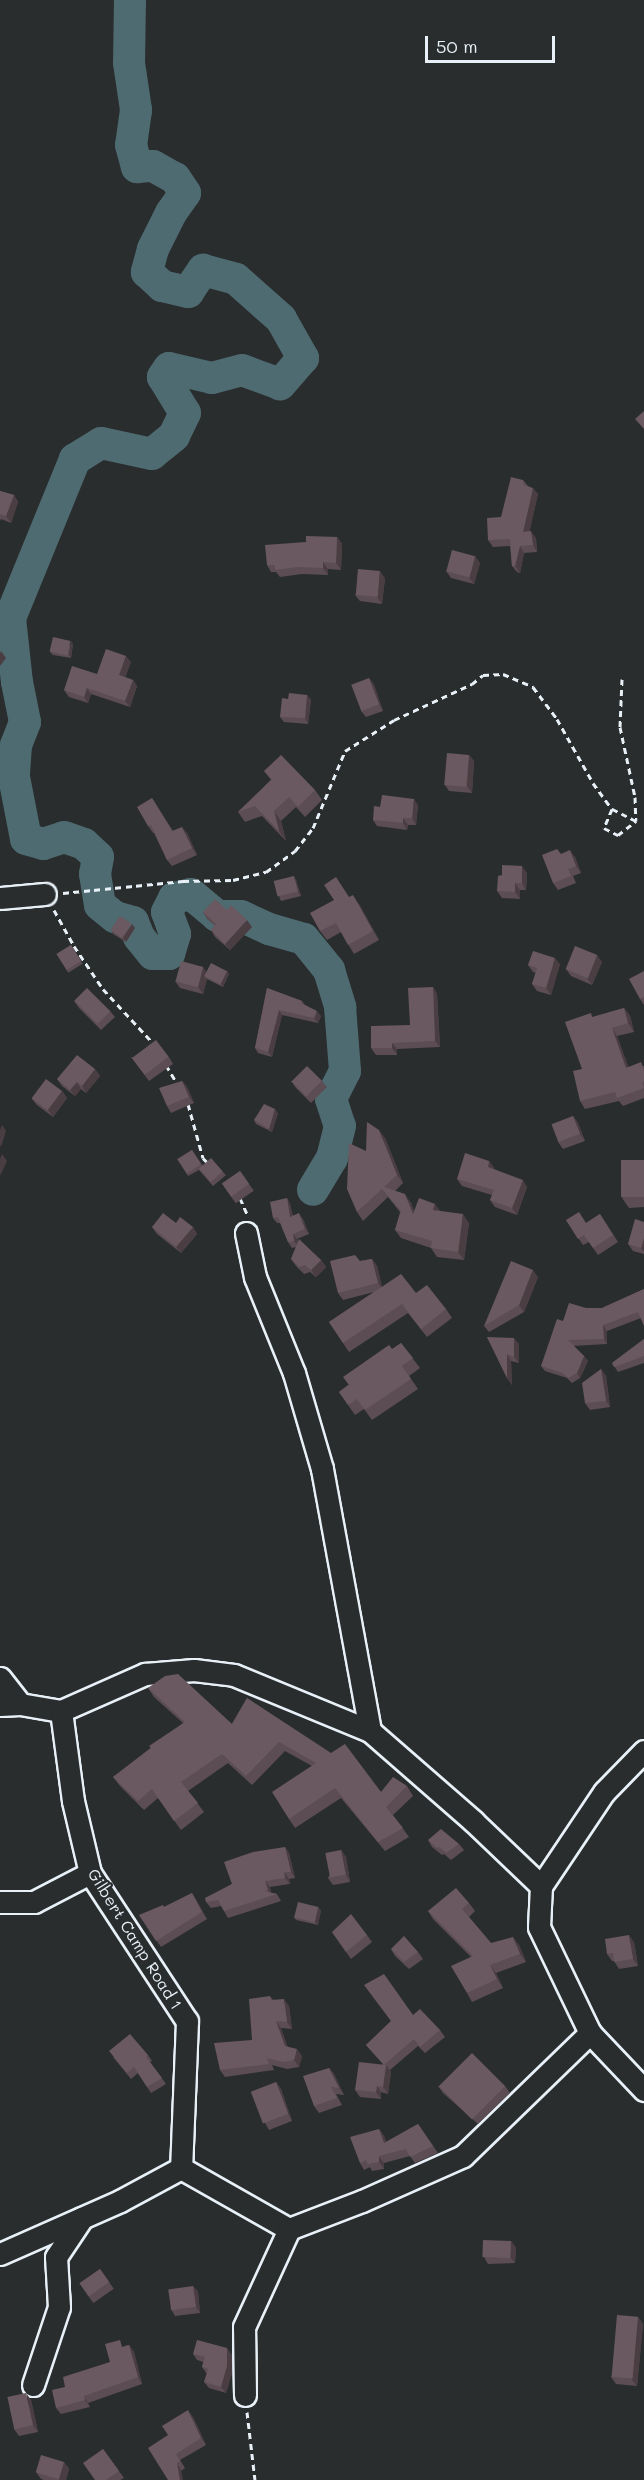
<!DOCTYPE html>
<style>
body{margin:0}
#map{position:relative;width:644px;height:2480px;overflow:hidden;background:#2a2d2e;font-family:Mali,sans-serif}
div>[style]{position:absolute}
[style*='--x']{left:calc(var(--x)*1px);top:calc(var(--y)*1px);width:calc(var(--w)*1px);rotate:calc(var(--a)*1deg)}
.river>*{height:32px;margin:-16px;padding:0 16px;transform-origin:16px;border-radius:16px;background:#4e6b71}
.path>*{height:3px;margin-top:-1.5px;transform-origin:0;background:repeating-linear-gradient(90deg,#e8f1f8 0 6px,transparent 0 10.5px)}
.roads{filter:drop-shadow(2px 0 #e8f1f8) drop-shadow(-2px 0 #e8f1f8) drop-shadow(0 2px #e8f1f8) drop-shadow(0 -2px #e8f1f8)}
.minor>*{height:21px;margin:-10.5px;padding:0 10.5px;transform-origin:10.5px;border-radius:10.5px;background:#2a2d2e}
.wall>*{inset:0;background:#5b4d53;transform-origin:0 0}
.shaded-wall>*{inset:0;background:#4a3e43}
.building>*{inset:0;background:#6a5960;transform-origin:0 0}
span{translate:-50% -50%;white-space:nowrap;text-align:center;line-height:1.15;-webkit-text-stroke:4.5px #2a2d2e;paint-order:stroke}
.street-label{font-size:16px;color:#e8f1f8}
.scale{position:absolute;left:425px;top:36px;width:130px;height:27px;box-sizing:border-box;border:3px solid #e8f1f8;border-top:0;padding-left:8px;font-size:18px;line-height:21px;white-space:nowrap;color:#e8f1f8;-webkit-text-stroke:4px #2a2d2e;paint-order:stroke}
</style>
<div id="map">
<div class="river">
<i style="--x:130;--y:0;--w:63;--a:90.9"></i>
<i style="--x:129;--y:63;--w:48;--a:81.5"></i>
<i style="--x:136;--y:110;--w:35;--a:98"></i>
<i style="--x:131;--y:145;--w:23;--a:75"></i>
<i style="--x:137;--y:167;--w:16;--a:-4"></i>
<i style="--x:153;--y:166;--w:25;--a:29"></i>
<i style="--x:175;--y:178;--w:18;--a:56"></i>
<i style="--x:185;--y:193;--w:24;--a:125"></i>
<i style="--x:171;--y:213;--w:40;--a:116.6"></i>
<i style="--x:153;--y:249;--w:24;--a:105"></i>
<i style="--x:147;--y:272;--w:21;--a:43"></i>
<i style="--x:162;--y:286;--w:27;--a:13"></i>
<i style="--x:188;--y:292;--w:27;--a:-56"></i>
<i style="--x:203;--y:270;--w:34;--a:15"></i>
<i style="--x:236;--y:279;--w:60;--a:41.6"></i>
<i style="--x:281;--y:319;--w:45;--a:60.6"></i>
<i style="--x:303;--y:358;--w:35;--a:131"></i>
<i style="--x:280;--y:384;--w:40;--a:-159.8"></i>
<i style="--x:242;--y:370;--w:31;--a:165"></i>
<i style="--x:212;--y:378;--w:44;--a:-166.9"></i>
<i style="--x:169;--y:368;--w:11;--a:124"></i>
<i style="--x:163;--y:377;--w:42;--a:58.6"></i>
<i style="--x:185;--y:413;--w:25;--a:116"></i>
<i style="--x:174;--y:436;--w:28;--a:141"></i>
<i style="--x:152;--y:454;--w:52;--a:-167.8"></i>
<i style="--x:101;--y:443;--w:31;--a:148"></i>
<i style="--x:75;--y:459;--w:172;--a:112.2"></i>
<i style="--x:10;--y:618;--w:64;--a:83.8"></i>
<i style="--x:17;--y:682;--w:41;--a:78.7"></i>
<i style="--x:25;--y:722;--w:25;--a:111"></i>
<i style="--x:16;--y:745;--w:32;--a:94"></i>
<i style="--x:14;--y:777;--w:63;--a:79"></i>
<i style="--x:26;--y:839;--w:18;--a:16"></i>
<i style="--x:43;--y:844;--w:22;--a:-18"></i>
<i style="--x:64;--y:837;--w:21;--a:19"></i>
<i style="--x:84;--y:844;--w:19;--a:43"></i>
<i style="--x:98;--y:857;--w:17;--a:100"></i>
<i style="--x:95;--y:874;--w:31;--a:81"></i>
<i style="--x:100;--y:905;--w:19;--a:39"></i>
<i style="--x:115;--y:917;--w:19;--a:16"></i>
<i style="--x:133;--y:922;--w:16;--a:68"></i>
<i style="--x:139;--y:937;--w:22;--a:51"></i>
<i style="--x:153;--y:954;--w:16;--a:0"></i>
<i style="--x:169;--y:954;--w:21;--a:-73"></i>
<i style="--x:175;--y:934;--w:23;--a:-110"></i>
<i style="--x:167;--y:912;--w:16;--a:-63"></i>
<i style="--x:174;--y:898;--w:17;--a:-13"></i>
<i style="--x:191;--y:894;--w:34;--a:40"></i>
<i style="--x:217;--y:916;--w:24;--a:0"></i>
<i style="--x:241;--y:916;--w:31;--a:25"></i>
<i style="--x:269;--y:929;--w:36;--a:16"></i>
<i style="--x:304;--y:939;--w:40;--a:51"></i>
<i style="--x:329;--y:970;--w:39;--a:73"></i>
<i style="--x:340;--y:1007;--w:64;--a:85.5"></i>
<i style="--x:345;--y:1071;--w:31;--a:117"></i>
<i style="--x:331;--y:1099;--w:28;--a:72"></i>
<i style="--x:340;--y:1126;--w:33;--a:104"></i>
<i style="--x:332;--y:1158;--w:37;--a:121"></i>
</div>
<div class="path">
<i style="--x:622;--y:679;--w:48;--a:92.4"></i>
<i style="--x:620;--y:727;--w:72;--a:77.9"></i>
<i style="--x:635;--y:797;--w:24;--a:88"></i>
<i style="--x:63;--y:893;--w:121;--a:-5.7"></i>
<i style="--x:183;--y:881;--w:50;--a:-1.1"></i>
<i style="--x:233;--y:880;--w:34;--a:-14"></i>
<i style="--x:266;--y:872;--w:36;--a:-36"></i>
<i style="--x:295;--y:851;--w:29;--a:-52"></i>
<i style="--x:313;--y:828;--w:83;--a:-67.4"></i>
<i style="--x:345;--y:751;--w:58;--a:-32.3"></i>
<i style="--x:394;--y:720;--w:86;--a:-24.8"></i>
<i style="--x:472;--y:684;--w:14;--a:-39"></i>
<i style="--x:483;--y:675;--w:20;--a:-3"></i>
<i style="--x:503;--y:674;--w:33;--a:23"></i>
<i style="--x:533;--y:687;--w:40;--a:53"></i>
<i style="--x:557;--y:719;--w:73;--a:60.6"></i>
<i style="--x:593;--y:783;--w:32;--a:54"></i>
<i style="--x:612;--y:809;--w:21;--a:113"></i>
<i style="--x:604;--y:828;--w:16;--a:27"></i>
<i style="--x:618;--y:835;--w:23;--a:-38"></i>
<i style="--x:636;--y:821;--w:27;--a:-153"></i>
<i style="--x:54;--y:910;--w:41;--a:60.9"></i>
<i style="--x:74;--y:946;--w:52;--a:56"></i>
<i style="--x:103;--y:989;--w:75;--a:47.2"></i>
<i style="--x:166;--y:1065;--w:23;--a:59"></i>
<i style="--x:188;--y:1104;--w:56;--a:74.5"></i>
<i style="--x:203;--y:1158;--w:10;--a:45"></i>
<i style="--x:240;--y:1198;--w:20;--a:66"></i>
<i style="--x:247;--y:2412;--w:68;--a:83.3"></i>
</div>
<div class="roads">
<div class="minor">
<i style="--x:0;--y:898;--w:45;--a:-5.1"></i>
<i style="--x:246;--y:1233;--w:45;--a:78.4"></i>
<i style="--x:255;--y:1277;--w:104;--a:67.9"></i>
<i style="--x:294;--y:1373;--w:100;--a:73.7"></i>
<i style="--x:322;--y:1469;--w:266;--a:79.6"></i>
<i style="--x:0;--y:1678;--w:33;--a:52"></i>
<i style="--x:0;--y:1705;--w:20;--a:-3"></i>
<i style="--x:20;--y:1704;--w:42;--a:9.7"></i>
<i style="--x:61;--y:1711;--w:92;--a:-23.8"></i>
<i style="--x:145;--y:1674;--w:49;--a:-4.7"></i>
<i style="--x:194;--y:1670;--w:40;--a:7.1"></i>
<i style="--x:234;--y:1675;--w:147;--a:22.4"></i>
<i style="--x:370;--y:1731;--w:137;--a:41.1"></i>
<i style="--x:473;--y:1821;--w:94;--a:43.7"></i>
<i style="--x:61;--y:1711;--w:91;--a:82.4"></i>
<i style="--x:73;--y:1801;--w:74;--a:76.7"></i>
<i style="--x:90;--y:1873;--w:177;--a:56.8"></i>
<i style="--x:187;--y:2021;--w:147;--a:92.3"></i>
<i style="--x:644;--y:1751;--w:57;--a:134.3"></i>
<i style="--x:604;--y:1792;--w:113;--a:123.8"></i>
<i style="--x:541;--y:1886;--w:41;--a:92.8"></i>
<i style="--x:539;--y:1927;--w:118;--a:64.3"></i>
<i style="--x:590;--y:2033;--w:79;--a:46.5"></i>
<i style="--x:0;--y:1902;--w:34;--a:0"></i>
<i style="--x:34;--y:1902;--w:63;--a:-27.4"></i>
<i style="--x:0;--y:2254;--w:131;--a:-23.8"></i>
<i style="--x:120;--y:2201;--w:69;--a:-28.4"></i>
<i style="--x:181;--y:2168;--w:124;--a:29.5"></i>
<i style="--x:289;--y:2229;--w:78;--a:-21"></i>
<i style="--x:362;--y:2201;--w:111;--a:-24"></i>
<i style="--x:463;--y:2156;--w:177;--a:-44.1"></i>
<i style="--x:33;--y:2385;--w:82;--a:-71.6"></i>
<i style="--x:59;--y:2307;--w:50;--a:-93.4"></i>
<i style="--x:56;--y:2257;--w:47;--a:-56.3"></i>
<i style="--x:245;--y:2395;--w:68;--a:-90.8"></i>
<i style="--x:244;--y:2327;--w:108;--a:-65.3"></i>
</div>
</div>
<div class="wall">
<i style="clip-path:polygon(523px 480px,528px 486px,538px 494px,529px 532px,536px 538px,537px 552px,524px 553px,520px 573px,517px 572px,512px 566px,510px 546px,493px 547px,488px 540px)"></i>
<i style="clip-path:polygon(0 491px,14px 495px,18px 502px,11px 523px,1px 519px,0 521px)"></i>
<i style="clip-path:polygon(337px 537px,342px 544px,341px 570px,328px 569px,328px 575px,302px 574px,280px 577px,276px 572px,271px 572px,267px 565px,306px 542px)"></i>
<i style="clip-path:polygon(480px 563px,474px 584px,451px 578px,446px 571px)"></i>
<i style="clip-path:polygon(385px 578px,382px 604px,360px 601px,355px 595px)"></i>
<i style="clip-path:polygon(73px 644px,71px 658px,53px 655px,50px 652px)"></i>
<i style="clip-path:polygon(131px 662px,125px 677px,133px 680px,137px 686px,130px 707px,91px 694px,88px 703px,69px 697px,64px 690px,97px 674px)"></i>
<i style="clip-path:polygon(369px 678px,374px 685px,383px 711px,366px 717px,361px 711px)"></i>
<i style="clip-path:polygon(307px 695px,311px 700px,308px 724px,284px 722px,280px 717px,288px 699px)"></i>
<i style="clip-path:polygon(469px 755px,474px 761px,472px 793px,449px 791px,445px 785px)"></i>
<i style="clip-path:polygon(264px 771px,315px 790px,322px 800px,305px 817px,296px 807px,281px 821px,286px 841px,262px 816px,245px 822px,238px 812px,271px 780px)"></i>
<i style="clip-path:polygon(152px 798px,173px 831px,187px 833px,197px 855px,172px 866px,167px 860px,154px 833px,153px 833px,148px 826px)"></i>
<i style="clip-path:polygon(418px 805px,416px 825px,408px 825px,407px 830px,377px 826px,373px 820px,380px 807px)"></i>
<i style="clip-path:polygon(561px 854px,575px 857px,581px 873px,573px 876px,576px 883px,558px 890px,553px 883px)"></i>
<i style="clip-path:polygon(527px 873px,526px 890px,520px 890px,520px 899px,502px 898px,497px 891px)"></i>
<i style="clip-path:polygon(296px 880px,301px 896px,281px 901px,279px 897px)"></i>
<i style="clip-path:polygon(349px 897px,359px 904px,379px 940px,354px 954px,341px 932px,327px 940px,320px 931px)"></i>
<i style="clip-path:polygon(227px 910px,252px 927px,230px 950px,215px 937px,211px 930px,215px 926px,207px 919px,203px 912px)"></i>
<i style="clip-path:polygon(135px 928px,126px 942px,113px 934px,111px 930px)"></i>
<i style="left:71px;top:945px;width:22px;height:17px;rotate:58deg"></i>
<i style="clip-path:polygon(602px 962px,592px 985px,571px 976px,566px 969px)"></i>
<i style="clip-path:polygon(560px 964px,551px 995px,537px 991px,532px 984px,536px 973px,533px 972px,528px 965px)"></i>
<i style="clip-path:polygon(227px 971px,229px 974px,223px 987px,207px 979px,203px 994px,180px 988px,175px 981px,207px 972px)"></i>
<i style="clip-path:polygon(644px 971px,644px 1005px,640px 999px)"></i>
<i style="clip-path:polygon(433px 987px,437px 994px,440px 1047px,397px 1049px,397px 1055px,376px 1055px,371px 1048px,410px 1025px)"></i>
<i style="clip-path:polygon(267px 988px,302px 1001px,305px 1005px,321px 1016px,318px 1023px,282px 1015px,272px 1057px,258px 1053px,255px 1048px)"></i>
<i style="clip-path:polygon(74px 1001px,110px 1011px,115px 1017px,101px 1030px,79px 1008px)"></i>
<i style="clip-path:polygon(624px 1008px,630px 1016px,634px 1032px,617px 1036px,628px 1067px,644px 1066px,644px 1098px,623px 1106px,619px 1101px,585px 1109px,580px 1101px,582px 1069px,594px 1017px)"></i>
<i style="clip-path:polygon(131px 1057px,169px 1057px,173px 1064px,149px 1081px)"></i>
<i style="clip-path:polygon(95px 1069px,100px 1076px,86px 1093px,81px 1089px,75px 1096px,62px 1086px,57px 1079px)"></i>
<i style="clip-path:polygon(182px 1081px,187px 1087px,194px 1103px,171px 1113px,167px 1106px)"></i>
<i style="clip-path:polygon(291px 1081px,322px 1081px,327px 1087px,311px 1103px,296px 1088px)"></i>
<i style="clip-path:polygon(62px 1091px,67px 1098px,53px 1117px,37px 1105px,32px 1099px)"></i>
<i style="clip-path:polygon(278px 1113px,272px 1132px,256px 1124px,254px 1120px)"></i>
<i style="clip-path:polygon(573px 1116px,578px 1123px,585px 1141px,563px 1149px,558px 1142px)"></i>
<i style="clip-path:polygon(385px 1138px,403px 1183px,395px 1191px,411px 1203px,414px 1211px,440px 1211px,469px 1223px,464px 1260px,437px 1257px,431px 1248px,401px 1238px,395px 1230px,400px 1212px,388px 1197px,363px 1221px,357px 1212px,366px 1151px)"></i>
<i style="clip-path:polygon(192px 1150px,202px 1165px,223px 1172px,226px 1175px,213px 1186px,199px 1170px,188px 1176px,177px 1159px)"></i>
<i style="clip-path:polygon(644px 1160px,644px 1207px,629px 1208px,622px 1198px)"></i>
<i style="clip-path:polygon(489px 1161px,494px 1168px,494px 1169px,527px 1187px,517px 1215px,495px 1207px,490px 1200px,492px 1195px,462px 1186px,457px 1179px)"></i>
<i style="left:240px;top:1171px;width:24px;height:22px;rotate:55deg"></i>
<i style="clip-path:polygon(287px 1198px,290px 1204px,293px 1216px,303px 1219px,309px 1234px,297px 1239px,298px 1243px,321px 1260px,326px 1267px,316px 1277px,310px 1272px,304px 1274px,296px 1266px,291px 1259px,296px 1247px,292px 1248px,288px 1242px,280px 1223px,277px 1223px,273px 1218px)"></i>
<i style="clip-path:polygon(600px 1214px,618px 1242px,598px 1255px,589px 1242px,583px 1245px,566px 1220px,586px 1223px)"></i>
<i style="clip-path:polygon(644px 1222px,644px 1254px,633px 1251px,628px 1244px)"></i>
<i style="clip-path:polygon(176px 1223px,193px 1227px,197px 1234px,181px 1253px,157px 1234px,152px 1227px)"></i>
<i style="clip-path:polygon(372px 1259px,377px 1266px,382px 1287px,416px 1293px,446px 1309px,452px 1318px,427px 1337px,408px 1313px,349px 1352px,329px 1322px,374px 1292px,343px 1300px,338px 1293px,360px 1261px)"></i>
<i style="clip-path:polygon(538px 1277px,524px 1312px,489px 1332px,484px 1326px)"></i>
<i style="clip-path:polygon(644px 1289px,641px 1318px,607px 1331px,607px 1344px,573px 1346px,584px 1356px,588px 1361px,580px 1378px,572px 1383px,567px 1378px,545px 1371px,541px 1366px,563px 1321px,586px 1308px,602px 1308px)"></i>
<i style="clip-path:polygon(487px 1337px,519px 1344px,519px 1363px,511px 1361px,512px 1385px,507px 1378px)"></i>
<i style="clip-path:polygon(644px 1339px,644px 1363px,618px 1372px,612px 1363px)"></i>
<i style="clip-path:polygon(401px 1343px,420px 1368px,409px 1376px,418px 1389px,372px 1420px,364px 1409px,355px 1415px,339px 1392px)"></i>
<i style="clip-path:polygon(601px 1369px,606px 1376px,610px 1407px,590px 1410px,585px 1403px)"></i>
<i style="clip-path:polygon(148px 1688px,232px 1724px,247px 1698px,381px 1792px,407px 1786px,413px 1796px,393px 1815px,409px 1837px,385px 1851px,341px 1798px,295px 1828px,289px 1819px,312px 1766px,285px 1751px,252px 1785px,228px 1763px,188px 1791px,204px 1812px,181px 1830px,158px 1798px,144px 1810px,120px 1786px,113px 1777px,183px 1723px,154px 1697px)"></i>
<i style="clip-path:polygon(428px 1840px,459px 1844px,464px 1850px,451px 1860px,444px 1854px,442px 1855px,432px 1847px)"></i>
<i style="clip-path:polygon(285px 1847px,289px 1853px,295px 1878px,289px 1879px,290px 1884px,270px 1887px,271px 1893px,277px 1894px,281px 1901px,228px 1918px,221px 1906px,211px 1908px,206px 1902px)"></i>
<i style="clip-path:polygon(341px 1850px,346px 1857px,350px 1882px,333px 1885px,328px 1878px)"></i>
<i style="clip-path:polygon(192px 1893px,207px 1919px,161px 1947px,139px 1915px,164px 1907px)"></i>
<i style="clip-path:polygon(469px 1903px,475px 1911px,469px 1917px,491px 1943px,519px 1945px,526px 1962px,496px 1973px,503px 1988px,472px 2002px,467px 1993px,471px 1957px,433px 1919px,428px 1911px)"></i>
<i style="clip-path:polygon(321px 1910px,318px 1925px,296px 1920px,294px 1917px)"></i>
<i style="clip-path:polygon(332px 1932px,367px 1935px,372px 1942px,351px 1959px)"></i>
<i style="clip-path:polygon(634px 1942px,638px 1966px,619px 1969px,614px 1961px,612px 1961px,607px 1954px)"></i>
<i style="clip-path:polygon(391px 1949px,418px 1952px,423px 1959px,409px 1969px,395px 1956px)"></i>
<i style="clip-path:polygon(270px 1996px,273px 2000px,289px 2006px,292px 2029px,281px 2028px,287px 2047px,302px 2056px,299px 2067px,287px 2069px,272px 2065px,274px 2070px,225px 2077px,220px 2070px,252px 2040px)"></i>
<i style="clip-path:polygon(413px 2015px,440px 2030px,445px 2037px,425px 2053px,418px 2046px,390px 2070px,391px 2072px,388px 2094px,381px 2092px,381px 2099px,360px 2097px,355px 2090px,383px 2064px,366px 2045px,391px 2021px)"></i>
<i style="clip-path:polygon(148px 2055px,152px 2061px,150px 2062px,166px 2084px,151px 2093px,138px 2073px,131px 2079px,113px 2057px)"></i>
<i style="clip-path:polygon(329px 2068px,334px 2074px,344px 2095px,336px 2094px,342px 2105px,319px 2113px,314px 2106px)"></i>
<i style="clip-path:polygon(276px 2082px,281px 2089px,292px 2121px,269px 2130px,265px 2123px)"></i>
<i style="clip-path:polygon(438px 2086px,505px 2086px,510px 2093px,478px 2124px,443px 2093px)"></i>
<i style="clip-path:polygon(418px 2124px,438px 2153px,415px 2163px,410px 2156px,384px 2163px,384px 2169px,372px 2171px,370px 2167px,364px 2170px,360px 2163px,379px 2129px,384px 2136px,386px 2142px)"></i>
<i style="clip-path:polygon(511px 2241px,516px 2248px,515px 2263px,488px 2264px,484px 2257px)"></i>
<i style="left:100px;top:2269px;width:24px;height:25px;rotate:55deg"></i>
<i style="clip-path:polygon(193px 2286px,198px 2292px,200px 2313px,175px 2316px,171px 2309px)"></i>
<i style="clip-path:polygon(638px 2317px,643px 2324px,637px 2386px,616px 2384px,611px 2377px)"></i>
<i style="clip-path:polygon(129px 2345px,134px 2352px,142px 2384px,88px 2403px,90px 2407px,61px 2414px,56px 2408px,65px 2387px,110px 2362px,125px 2346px)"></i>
<i style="clip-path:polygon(193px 2354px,232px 2355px,232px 2373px,226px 2393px,209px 2388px,204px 2382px,207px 2374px,202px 2367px,203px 2362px,197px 2360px)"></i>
<i style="clip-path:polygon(31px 2400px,38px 2432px,19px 2436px,14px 2429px)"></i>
<i style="clip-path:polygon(193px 2417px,206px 2445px,180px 2460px,185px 2468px,168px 2480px,168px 2435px)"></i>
<i style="clip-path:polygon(103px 2449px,124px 2478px,120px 2480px,95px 2480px)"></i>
<i style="clip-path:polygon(64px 2462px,69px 2469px,66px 2480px,44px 2480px,41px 2479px,36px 2472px)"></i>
</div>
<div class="shaded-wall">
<i style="clip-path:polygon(533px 488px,538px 494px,528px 539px,523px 532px)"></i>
<i style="clip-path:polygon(14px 495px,18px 502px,11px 523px,6px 516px)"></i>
<i style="clip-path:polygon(531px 531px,536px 538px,537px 552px,533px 545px)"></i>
<i style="clip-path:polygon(337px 537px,342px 544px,341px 570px,336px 563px)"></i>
<i style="clip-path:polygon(520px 546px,524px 553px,520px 573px,515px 566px)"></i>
<i style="clip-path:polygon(475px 556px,480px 563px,474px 584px,469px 578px)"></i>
<i style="clip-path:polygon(323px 562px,328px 569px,328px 575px,323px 568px)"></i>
<i style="clip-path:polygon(380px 571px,385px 578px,382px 604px,377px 597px)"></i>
<i style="clip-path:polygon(71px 641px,73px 644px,71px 658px,69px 655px)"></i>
<i style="clip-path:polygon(1px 651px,6px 658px,0 666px,0 653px)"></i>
<i style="clip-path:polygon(126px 656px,131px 662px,124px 681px,119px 675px)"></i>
<i style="clip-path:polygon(369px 678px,374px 685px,383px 711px,379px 704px)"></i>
<i style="clip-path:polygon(133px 680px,137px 686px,130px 707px,125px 701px)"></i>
<i style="clip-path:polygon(87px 688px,91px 694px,88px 703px,84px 697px)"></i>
<i style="clip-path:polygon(307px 695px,311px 700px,308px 724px,305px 718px)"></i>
<i style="clip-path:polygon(469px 755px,474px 761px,472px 793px,467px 786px)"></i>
<i style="clip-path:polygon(414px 799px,418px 805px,416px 825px,412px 818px)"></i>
<i style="clip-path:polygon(274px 811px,281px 821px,286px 841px,279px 831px)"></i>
<i style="clip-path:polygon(403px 818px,408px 825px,407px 830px,403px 823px)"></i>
<i style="clip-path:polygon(182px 827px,187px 833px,197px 855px,192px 848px)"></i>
<i style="clip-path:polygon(570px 850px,575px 857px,581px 873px,576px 866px)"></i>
<i style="clip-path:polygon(522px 866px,527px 873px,526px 890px,522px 883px)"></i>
<i style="clip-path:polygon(294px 876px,296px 880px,301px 896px,298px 892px)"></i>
<i style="clip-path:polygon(515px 883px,520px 890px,520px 899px,515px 892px)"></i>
<i style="clip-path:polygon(353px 895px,359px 904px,379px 940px,373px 931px)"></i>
<i style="clip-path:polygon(247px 920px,252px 927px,230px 950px,225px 944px)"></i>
<i style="clip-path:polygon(132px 924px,135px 928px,126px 942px,123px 938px)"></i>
<i style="clip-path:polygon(597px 955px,602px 962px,592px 985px,587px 978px)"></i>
<i style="clip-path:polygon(555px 958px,560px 964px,551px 995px,546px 988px)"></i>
<i style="clip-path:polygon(203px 967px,208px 974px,205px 977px,207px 979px,203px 994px,198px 987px)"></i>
<i style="clip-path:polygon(227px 971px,229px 974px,223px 987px,221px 984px)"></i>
<i style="clip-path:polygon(433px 987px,437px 994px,440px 1047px,435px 1041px)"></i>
<i style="clip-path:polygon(624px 1008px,630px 1016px,634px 1032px,628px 1023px)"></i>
<i style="clip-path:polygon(279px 1010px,282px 1015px,272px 1057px,268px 1052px)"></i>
<i style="clip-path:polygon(317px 1011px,321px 1016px,318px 1023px,314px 1018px)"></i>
<i style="clip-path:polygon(612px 1028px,617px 1036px,632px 1076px,626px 1068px)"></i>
<i style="clip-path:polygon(392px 1043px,397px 1049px,397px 1055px,392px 1048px)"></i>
<i style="clip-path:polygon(95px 1069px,100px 1076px,86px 1093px,82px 1086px)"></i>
<i style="clip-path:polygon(182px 1081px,187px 1087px,194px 1103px,189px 1097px)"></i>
<i style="clip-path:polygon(77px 1082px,81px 1089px,75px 1096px,70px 1090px)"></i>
<i style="clip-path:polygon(62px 1091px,67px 1098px,53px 1117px,48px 1110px)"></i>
<i style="clip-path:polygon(275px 1109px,278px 1113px,272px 1132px,269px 1129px)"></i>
<i style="clip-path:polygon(573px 1116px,578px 1123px,585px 1141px,580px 1134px)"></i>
<i style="clip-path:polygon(2px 1125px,6px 1131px,1px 1147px,0 1145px,0 1130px)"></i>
<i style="clip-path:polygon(379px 1130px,385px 1138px,403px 1183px,397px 1175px)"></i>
<i style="clip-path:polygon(2px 1154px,7px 1161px,0 1176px,0 1159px)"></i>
<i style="clip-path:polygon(489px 1161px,494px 1168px,492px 1174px,488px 1167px)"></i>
<i style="clip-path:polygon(523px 1180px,527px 1187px,517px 1215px,512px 1208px)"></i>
<i style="clip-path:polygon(405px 1194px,411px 1203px,419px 1222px,413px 1214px)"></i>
<i style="clip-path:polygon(287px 1198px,290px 1204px,294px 1223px,290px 1217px)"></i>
<i style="clip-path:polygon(435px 1204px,441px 1212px,433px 1210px)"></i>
<i style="clip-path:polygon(299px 1213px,303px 1219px,309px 1234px,305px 1229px)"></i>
<i style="clip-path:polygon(463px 1214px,469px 1223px,464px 1260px,458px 1252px)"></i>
<i style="clip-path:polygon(193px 1227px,197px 1234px,181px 1253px,176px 1247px)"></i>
<i style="clip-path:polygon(293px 1234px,297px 1239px,298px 1246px,294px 1241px)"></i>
<i style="clip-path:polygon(644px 1238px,644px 1252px,641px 1248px)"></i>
<i style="clip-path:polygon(372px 1259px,377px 1266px,383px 1290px,378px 1283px)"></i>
<i style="clip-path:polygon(321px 1260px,326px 1267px,316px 1277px,311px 1270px)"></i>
<i style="clip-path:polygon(533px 1270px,538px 1277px,524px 1312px,519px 1305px)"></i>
<i style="clip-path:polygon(603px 1325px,607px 1331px,607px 1344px,604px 1339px)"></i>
<i style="clip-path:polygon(514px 1338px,519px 1344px,519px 1363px,514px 1357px)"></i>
<i style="clip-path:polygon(507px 1354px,511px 1361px,512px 1385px,507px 1378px)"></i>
<i style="clip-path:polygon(584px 1356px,588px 1361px,580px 1378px,577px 1373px)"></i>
<i style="clip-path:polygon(601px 1369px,606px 1376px,610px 1407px,606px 1401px)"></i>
<i style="clip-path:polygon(285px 1847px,289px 1853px,295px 1878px,291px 1872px)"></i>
<i style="clip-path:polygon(341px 1850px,346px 1857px,350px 1882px,346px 1875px)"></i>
<i style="clip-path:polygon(284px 1872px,289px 1879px,290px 1884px,285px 1878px)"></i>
<i style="clip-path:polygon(265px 1881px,270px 1887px,272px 1897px,268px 1890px)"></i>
<i style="clip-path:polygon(192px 1893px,196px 1899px,207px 1919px,202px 1912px)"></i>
<i style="clip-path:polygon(318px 1907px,321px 1910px,318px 1925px,315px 1922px)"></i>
<i style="clip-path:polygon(629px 1935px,634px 1942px,638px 1966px,633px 1959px)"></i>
<i style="clip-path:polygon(513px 1937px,519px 1945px,526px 1962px,520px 1954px)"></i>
<i style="clip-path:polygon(490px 1965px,496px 1973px,503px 1988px,497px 1979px)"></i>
<i style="clip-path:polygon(284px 1999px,289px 2006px,292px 2029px,287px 2022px)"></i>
<i style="clip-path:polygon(276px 2021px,281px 2028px,290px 2053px,285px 2046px)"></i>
<i style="clip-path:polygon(297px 2049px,302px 2056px,299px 2067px,294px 2060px)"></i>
<i style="clip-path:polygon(386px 2065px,391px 2072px,388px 2094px,383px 2087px)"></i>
<i style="clip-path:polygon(329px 2068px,334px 2074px,344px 2095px,339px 2088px)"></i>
<i style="clip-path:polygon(276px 2082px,281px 2089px,292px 2121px,288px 2114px)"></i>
<i style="clip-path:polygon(377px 2086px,381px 2092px,381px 2099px,376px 2092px)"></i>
<i style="clip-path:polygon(379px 2129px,384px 2136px,389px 2150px,384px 2143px)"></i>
<i style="clip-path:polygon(379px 2156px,384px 2163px,384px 2169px,379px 2162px)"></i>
<i style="clip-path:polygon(511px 2241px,516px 2248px,515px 2263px,510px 2257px)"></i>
<i style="clip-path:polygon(193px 2286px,198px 2292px,200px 2313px,196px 2307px)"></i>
<i style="clip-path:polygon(638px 2317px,643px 2324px,637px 2386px,632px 2380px)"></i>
<i style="clip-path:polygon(129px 2345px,134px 2352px,142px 2384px,138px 2377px)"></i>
<i style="clip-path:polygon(227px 2348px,232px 2355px,232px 2373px,226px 2393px,221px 2387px)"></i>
<i style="clip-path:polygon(26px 2393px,31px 2400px,38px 2432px,33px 2425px)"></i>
<i style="clip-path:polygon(84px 2396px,88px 2403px,90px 2407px,85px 2400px)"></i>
<i style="clip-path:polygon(188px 2410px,193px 2417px,206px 2445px,201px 2438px)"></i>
<i style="clip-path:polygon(64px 2462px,69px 2469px,66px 2480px,60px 2480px,59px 2479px)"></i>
<i style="clip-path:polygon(177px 2463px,181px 2470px,183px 2480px,180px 2480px)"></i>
</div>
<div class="building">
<i style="clip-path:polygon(644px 411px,644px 429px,635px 419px)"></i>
<i style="clip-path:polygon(511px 477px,523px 480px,524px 485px,533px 488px,523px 532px,531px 531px,533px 545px,520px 546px,515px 566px,512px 566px,510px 539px,488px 540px,487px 518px,501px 517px)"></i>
<i style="clip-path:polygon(0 491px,14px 495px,6px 516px,0 514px)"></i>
<i style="clip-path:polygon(306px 536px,337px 537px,336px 563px,323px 562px,323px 568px,297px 567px,275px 570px,275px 565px,267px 565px,265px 545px,306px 542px)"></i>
<i style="left:452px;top:550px;width:24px;height:22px;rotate:15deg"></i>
<i style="left:358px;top:569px;width:22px;height:26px;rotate:5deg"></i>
<i style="left:53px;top:637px;width:18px;height:15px;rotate:13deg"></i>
<i style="clip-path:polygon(106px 649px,126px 656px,119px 675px,133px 680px,125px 701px,87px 688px,84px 697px,64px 690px,72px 666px,97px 674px)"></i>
<i style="left:369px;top:678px;width:28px;height:19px;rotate:69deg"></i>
<i style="clip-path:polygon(289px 693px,307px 695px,305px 718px,280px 717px,282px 698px,288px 699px)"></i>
<i style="left:447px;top:753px;width:22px;height:32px;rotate:5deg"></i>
<i style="clip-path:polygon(281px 755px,315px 790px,298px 807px,289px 797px,274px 811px,279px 831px,255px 806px,238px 812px,272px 779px,264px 771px)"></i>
<i style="clip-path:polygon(382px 795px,414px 799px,412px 818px,403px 818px,403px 823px,373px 820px,374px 806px,380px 807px)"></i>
<i style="clip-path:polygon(152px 798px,172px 831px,182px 827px,192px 848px,167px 860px,151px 825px,148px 826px,137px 807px)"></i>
<i style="clip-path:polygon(557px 849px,561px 854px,570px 850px,576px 866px,568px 869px,571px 876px,553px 883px,542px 855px)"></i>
<i style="clip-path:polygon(502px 865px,522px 866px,522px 883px,515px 883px,515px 892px,497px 891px,498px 876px,502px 875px)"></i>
<i style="left:294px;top:876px;width:16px;height:21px;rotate:76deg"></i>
<i style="clip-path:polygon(336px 877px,349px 897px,353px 895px,373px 931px,348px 945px,336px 923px,320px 931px,310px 913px,334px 900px,324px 885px)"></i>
<i style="clip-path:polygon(215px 899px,227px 910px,231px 905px,247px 920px,225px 944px,211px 930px,216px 924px,203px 912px)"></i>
<i style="left:120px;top:916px;width:14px;height:17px;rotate:34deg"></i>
<i style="left:71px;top:945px;width:19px;height:17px;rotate:58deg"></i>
<i style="left:575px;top:946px;width:24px;height:25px;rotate:22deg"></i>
<i style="clip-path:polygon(533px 951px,555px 958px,546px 988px,532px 984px,537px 968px,528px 965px)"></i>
<i style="left:181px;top:961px;width:23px;height:21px;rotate:15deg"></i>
<i style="left:211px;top:963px;width:18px;height:15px;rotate:27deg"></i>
<i style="clip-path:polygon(644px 971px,644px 997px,640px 999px,629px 979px)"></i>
<i style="clip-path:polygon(433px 987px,435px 1041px,392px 1043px,392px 1048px,371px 1048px,371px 1026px,410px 1025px,408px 988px)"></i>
<i style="left:87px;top:988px;width:33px;height:18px;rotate:45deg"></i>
<i style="clip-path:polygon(267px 988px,302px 1001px,301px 1003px,317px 1011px,314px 1018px,279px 1010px,268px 1052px,255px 1048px)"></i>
<i style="clip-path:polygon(624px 1008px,628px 1023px,612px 1028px,626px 1068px,641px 1062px,644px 1070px,644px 1081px,642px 1083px,644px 1088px,617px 1098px,615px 1092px,580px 1101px,573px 1071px,582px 1069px,565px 1022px,591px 1013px,592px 1017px)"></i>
<i style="left:156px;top:1040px;width:21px;height:30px;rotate:53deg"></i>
<i style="clip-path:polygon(77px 1055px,95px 1069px,82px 1086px,77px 1082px,70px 1090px,57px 1079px)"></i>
<i style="left:307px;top:1066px;width:21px;height:22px;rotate:45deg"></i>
<i style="left:46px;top:1079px;width:20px;height:24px;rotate:37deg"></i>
<i style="clip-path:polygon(182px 1081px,189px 1097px,167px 1106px,159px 1088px)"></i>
<i style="clip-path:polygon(264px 1104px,275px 1109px,269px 1129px,254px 1120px)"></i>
<i style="left:573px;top:1116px;width:19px;height:23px;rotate:69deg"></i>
<i style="clip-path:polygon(367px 1122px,379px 1130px,397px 1175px,384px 1187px,405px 1194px,413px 1214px,419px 1198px,435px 1204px,433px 1210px,463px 1214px,458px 1252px,431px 1248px,432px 1241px,395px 1230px,401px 1211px,382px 1189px,357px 1212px,347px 1189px,349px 1143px,366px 1151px)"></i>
<i style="left:192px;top:1150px;width:17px;height:17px;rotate:57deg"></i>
<i style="clip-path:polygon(465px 1153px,489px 1161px,488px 1167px,523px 1180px,512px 1208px,490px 1200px,494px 1190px,457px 1179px)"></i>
<i style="left:211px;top:1158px;width:18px;height:16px;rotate:49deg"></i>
<i style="left:644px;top:1160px;width:37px;height:23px;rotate:90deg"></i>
<i style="left:240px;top:1171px;width:16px;height:22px;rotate:55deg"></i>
<i style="clip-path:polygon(287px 1198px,290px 1217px,299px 1213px,305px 1229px,293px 1234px,294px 1241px,288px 1242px,278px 1217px,273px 1218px,270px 1202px)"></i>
<i style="clip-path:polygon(579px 1212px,586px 1223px,600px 1214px,613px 1235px,593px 1248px,584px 1235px,578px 1239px,566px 1220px)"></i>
<i style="clip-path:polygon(163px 1213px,176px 1223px,180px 1217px,193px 1227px,176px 1247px,152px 1227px)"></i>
<i style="clip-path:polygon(635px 1219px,644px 1222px,644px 1238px,641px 1248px,628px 1244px)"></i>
<i style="clip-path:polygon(299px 1239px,321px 1260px,311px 1270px,305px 1265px,299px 1267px,291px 1259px)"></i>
<i style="clip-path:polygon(355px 1255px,360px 1261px,372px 1259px,378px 1283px,338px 1293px,330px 1261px)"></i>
<i style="clip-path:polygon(511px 1261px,533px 1270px,519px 1305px,484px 1326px)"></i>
<i style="clip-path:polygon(401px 1274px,416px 1293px,427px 1285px,446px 1309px,421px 1329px,402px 1304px,343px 1343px,329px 1322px)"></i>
<i style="clip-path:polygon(644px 1289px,644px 1326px,638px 1312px,603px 1325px,604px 1339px,568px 1340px,584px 1356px,577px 1373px,568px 1378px,563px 1373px,541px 1366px,557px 1319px,563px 1321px,569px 1303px,586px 1308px,602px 1308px)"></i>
<i style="clip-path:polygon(487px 1337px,514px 1338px,514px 1357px,507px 1354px,507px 1378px)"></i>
<i style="clip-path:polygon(644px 1339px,644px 1356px,614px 1367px,612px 1363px)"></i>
<i style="clip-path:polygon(401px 1343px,413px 1358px,402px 1366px,411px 1379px,365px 1410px,357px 1399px,348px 1405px,339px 1392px,349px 1385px,343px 1377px,389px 1345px,392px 1349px)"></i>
<i style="clip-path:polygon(601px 1369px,606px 1401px,585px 1403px,582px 1383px)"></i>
<i style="clip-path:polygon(178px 1674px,232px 1724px,247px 1698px,331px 1753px,345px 1744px,381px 1792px,393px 1777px,407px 1786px,386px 1807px,403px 1828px,378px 1842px,335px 1788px,289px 1819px,272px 1792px,316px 1763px,279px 1742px,246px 1776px,222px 1754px,181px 1782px,198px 1803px,174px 1821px,152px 1789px,138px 1801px,113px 1777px,151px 1748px,149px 1746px,185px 1722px,148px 1688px,165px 1676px)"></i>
<i style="clip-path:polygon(441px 1829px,459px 1844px,446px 1853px,440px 1847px,437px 1848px,428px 1840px)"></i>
<i style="clip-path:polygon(285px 1847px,291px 1872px,284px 1872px,285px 1878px,265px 1881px,268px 1890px,264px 1891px,277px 1894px,224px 1911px,218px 1900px,206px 1902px,205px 1898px,232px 1884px,224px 1862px,253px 1852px)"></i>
<i style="left:341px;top:1850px;width:25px;height:16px;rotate:79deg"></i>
<i style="clip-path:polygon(456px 1888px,469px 1903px,462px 1909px,491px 1943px,513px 1937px,520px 1954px,490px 1965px,497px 1979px,467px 1993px,451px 1966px,473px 1956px,428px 1911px)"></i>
<i style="clip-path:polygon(192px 1893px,202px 1912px,156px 1941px,139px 1915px,163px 1905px,164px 1907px)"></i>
<i style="left:298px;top:1902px;width:21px;height:16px;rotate:14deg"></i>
<i style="clip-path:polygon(351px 1914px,367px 1935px,346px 1952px,332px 1932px)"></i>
<i style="clip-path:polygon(629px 1935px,633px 1959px,614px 1962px,613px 1953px,607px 1954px,605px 1939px)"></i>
<i style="clip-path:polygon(404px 1936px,418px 1952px,404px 1962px,391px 1949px)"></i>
<i style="clip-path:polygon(384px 1974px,413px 2015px,420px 2009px,440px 2030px,420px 2047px,414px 2039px,384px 2065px,366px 2045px,391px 2021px,364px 1985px)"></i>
<i style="clip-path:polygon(270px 1996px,271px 2000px,284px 1999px,287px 2022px,276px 2021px,285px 2046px,297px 2049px,294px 2060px,283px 2062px,267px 2058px,269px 2064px,220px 2070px,214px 2043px,252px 2040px,249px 1999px)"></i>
<i style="clip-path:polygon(130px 2034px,148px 2055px,146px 2057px,162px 2078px,147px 2087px,134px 2067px,127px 2073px,109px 2051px)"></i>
<i style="left:472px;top:2053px;width:47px;height:47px;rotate:45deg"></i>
<i style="clip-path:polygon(359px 2062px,386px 2065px,383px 2087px,377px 2086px,376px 2092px,355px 2090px)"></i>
<i style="clip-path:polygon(329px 2068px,339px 2088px,331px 2087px,337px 2098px,314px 2106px,303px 2076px)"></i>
<i style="left:276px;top:2082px;width:34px;height:27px;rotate:69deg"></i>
<i style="clip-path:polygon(418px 2124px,433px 2146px,410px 2157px,406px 2149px,379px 2156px,379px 2162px,368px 2164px,366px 2160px,360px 2163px,350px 2137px,379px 2129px,384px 2143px)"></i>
<i style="left:483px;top:2240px;width:28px;height:17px;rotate:2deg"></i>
<i style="left:100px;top:2269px;width:16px;height:25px;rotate:55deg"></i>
<i style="left:193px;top:2286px;width:21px;height:25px;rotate:82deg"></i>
<i style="left:617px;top:2315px;width:21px;height:62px;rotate:5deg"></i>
<i style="clip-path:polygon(120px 2340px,122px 2347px,129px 2345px,138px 2377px,84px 2396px,85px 2400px,56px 2408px,52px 2390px,65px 2387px,63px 2377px,110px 2362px,105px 2344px)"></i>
<i style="clip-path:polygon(197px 2340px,227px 2348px,227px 2366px,221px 2387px,204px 2382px,208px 2369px,202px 2367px,205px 2357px,193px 2354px)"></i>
<i style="left:26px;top:2393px;width:33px;height:19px;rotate:78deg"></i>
<i style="clip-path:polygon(188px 2410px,201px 2438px,176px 2454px,180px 2461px,177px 2463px,180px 2480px,168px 2480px,148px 2448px,168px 2435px,162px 2426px)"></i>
<i style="clip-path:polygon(103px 2449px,119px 2471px,106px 2480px,95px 2480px,83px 2463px)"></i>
<i style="left:41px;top:2455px;width:24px;height:18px;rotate:17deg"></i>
</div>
<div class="street-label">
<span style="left:135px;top:1939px;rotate:58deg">Gilbert Camp Road 1</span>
</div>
<div class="scale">50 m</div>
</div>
